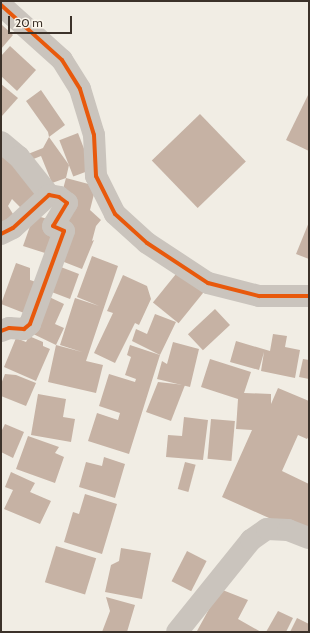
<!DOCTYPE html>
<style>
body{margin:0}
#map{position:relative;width:310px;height:633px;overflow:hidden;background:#f1ede4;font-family:Cabin,sans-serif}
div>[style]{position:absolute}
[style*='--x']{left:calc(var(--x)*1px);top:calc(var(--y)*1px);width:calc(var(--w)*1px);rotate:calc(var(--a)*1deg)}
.building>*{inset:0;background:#c6b2a4;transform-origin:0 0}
.minor>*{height:22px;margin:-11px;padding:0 11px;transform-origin:11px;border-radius:11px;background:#cac4bd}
.cycleway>*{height:4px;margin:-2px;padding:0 2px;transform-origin:2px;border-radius:2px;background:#e8590c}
span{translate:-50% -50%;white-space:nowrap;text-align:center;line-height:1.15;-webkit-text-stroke:3.5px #fcf7ed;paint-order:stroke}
.frame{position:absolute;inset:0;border:2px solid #3c322a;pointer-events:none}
.scale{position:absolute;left:8px;top:16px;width:64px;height:18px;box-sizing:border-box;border:2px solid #3c322a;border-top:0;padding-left:5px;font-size:12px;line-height:14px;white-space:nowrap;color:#3c322a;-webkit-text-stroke:3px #fcf7ed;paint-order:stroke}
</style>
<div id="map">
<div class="building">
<i style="clip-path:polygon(1px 24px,13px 35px,1px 49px)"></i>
<i style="clip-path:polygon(10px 46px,36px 70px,17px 91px,1px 76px,1px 56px)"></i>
<i style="clip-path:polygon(1px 84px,18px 98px,1px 117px)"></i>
<i style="clip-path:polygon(41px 90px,65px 125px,49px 137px,48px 132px,26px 101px)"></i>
<i style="clip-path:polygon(309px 93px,309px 151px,286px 140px)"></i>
<i style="left:200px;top:114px;width:66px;height:67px;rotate:46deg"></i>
<i style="left:78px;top:133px;width:39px;height:20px;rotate:69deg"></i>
<i style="clip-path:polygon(49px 137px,69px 165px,66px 178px,52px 183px,41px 156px,31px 160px,28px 154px,43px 148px)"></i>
<i style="clip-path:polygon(10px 149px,19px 157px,10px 166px,17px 159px,46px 187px,23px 210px,12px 199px,8px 206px,13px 214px,1px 226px,1px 158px)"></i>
<i style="clip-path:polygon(66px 178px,96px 186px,90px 210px,101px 220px,96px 226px,92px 241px,94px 240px,82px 269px,59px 260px,53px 226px)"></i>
<i style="clip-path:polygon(34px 215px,54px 221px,56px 238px,45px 253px,23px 246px)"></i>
<i style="clip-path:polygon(309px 222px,309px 259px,296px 254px)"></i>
<i style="clip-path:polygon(92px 256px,118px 266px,86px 361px,103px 365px,96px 393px,48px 382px,56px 345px,82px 352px,60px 345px,75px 298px,99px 306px,77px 297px)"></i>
<i style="clip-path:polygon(16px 263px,30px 268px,30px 280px,36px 282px,24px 313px,1px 304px)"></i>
<i style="clip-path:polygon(53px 264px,79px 274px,70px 299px,49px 291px)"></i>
<i style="left:180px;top:269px;width:33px;height:43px;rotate:39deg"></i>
<i style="clip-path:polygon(123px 275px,147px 286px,151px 299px,139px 325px,135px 323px,115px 363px,94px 353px,113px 313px,107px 311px)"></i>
<i style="clip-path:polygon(45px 295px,64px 304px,55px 324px,64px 328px,56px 345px,27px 331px)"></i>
<i style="left:215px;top:309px;width:22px;height:37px;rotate:47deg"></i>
<i style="clip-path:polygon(155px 314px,176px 322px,160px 355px,132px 341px,136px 329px,147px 334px)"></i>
<i style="clip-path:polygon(273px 334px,287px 336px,285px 347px,300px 350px,295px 378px,261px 371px,264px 352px,259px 370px,230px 362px,236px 341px,270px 351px)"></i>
<i style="clip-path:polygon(29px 336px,43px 342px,43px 346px,50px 349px,36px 381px,4px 367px,16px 338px,26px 342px)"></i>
<i style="clip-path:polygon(173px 342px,199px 349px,190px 387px,157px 379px,162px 361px,167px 364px)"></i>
<i style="clip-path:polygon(130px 345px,160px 355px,129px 454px,88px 441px,97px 413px,118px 420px,120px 413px,99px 406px,109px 374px,135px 382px,136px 379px,125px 375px,131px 357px,127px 355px)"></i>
<i style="clip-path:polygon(210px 359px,251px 372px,244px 393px,271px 394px,271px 404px,278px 388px,309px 401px,309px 436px,307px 439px,298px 435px,282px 471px,309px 484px,309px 536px,222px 497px,252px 430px,236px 429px,238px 399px,201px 387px)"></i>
<i style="clip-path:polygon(303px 359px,309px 360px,309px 379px,299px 377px)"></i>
<i style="clip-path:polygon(5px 374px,16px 375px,36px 383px,26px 406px,1px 396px,1px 384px)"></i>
<i style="clip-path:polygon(158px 382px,185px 385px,171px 421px,146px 412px)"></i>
<i style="clip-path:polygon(38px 394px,66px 399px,63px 417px,75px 419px,71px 442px,31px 435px)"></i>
<i style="clip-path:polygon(184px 417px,208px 420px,203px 460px,166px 457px,168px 435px,182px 436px)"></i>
<i style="left:211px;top:419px;width:24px;height:40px;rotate:5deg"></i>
<i style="clip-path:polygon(5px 424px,24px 432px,13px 458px,1px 452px,1px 432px)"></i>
<i style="clip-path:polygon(28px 436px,59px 447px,55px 453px,64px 457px,55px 483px,16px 469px)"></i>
<i style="clip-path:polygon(104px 457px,125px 464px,115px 498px,79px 487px,86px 462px,102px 466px)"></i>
<i style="left:185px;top:462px;width:11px;height:28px;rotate:15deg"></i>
<i style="clip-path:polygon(11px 472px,35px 483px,30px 492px,51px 501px,40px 524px,4px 509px,13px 490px,5px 487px)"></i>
<i style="clip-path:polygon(85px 494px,117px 504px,102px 554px,64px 542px,73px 512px,79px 514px)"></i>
<i style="left:56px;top:546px;width:42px;height:38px;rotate:17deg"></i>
<i style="clip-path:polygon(121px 548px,151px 553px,142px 599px,105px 592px,111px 565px,119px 561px)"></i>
<i style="left:187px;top:551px;width:22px;height:34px;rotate:27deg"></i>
<i style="clip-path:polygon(220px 589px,248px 600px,238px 619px,261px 632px,197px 631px)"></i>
<i style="clip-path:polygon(106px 597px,135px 605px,127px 632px,102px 632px,110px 611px)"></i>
<i style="clip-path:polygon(278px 611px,293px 618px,286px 632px,266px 632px)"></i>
<i style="clip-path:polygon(297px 618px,309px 624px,309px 632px,290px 632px)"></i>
</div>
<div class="minor">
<i style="--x:1;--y:5;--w:82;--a:42"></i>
<i style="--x:62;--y:60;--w:34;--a:58"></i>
<i style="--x:80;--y:89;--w:48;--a:73.1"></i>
<i style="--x:94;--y:135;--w:41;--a:87.2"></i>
<i style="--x:96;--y:176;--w:42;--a:63.4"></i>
<i style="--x:115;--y:214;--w:43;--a:42.2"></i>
<i style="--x:147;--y:243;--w:73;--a:33.3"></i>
<i style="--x:208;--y:283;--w:53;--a:14.3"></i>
<i style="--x:259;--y:296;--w:50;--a:0"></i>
<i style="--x:1;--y:142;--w:23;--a:40"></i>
<i style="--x:19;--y:157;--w:48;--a:51.7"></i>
<i style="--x:1;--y:234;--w:13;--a:-27"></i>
<i style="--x:13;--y:228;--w:49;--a:-42.5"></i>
<i style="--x:49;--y:195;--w:10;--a:11"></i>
<i style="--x:59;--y:197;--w:10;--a:37"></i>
<i style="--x:67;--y:203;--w:27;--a:121"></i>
<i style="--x:53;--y:226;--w:12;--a:24"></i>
<i style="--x:64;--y:231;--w:99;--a:110.1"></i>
<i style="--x:30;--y:324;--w:8;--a:140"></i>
<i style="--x:24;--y:329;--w:15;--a:-176"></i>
<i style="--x:9;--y:328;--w:9;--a:159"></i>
<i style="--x:177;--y:632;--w:118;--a:-51.2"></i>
<i style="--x:251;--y:540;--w:19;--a:-35"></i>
<i style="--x:267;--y:529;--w:21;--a:3"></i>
<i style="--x:288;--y:530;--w:22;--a:21"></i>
</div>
<div class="cycleway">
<i style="--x:1;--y:5;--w:82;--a:42"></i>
<i style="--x:62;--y:60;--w:34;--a:58"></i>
<i style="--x:80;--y:89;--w:48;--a:73.1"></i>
<i style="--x:94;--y:135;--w:41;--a:87.2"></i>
<i style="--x:96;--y:176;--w:42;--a:63.4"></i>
<i style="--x:115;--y:214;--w:43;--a:42.2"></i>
<i style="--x:147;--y:243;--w:73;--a:33.3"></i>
<i style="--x:208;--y:283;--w:53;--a:14.3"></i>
<i style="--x:259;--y:296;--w:50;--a:0"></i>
<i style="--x:1;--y:234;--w:13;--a:-27"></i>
<i style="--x:13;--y:228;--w:49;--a:-42.5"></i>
<i style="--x:49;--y:195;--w:10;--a:11"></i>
<i style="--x:59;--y:197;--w:10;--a:37"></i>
<i style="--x:67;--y:203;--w:27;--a:121"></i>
<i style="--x:53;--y:226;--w:12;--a:24"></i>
<i style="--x:64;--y:231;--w:99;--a:110.1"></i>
<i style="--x:30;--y:324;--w:8;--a:140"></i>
<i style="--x:24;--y:329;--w:15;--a:-176"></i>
<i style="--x:9;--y:328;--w:9;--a:159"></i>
</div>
<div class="frame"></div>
<div class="scale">20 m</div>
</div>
